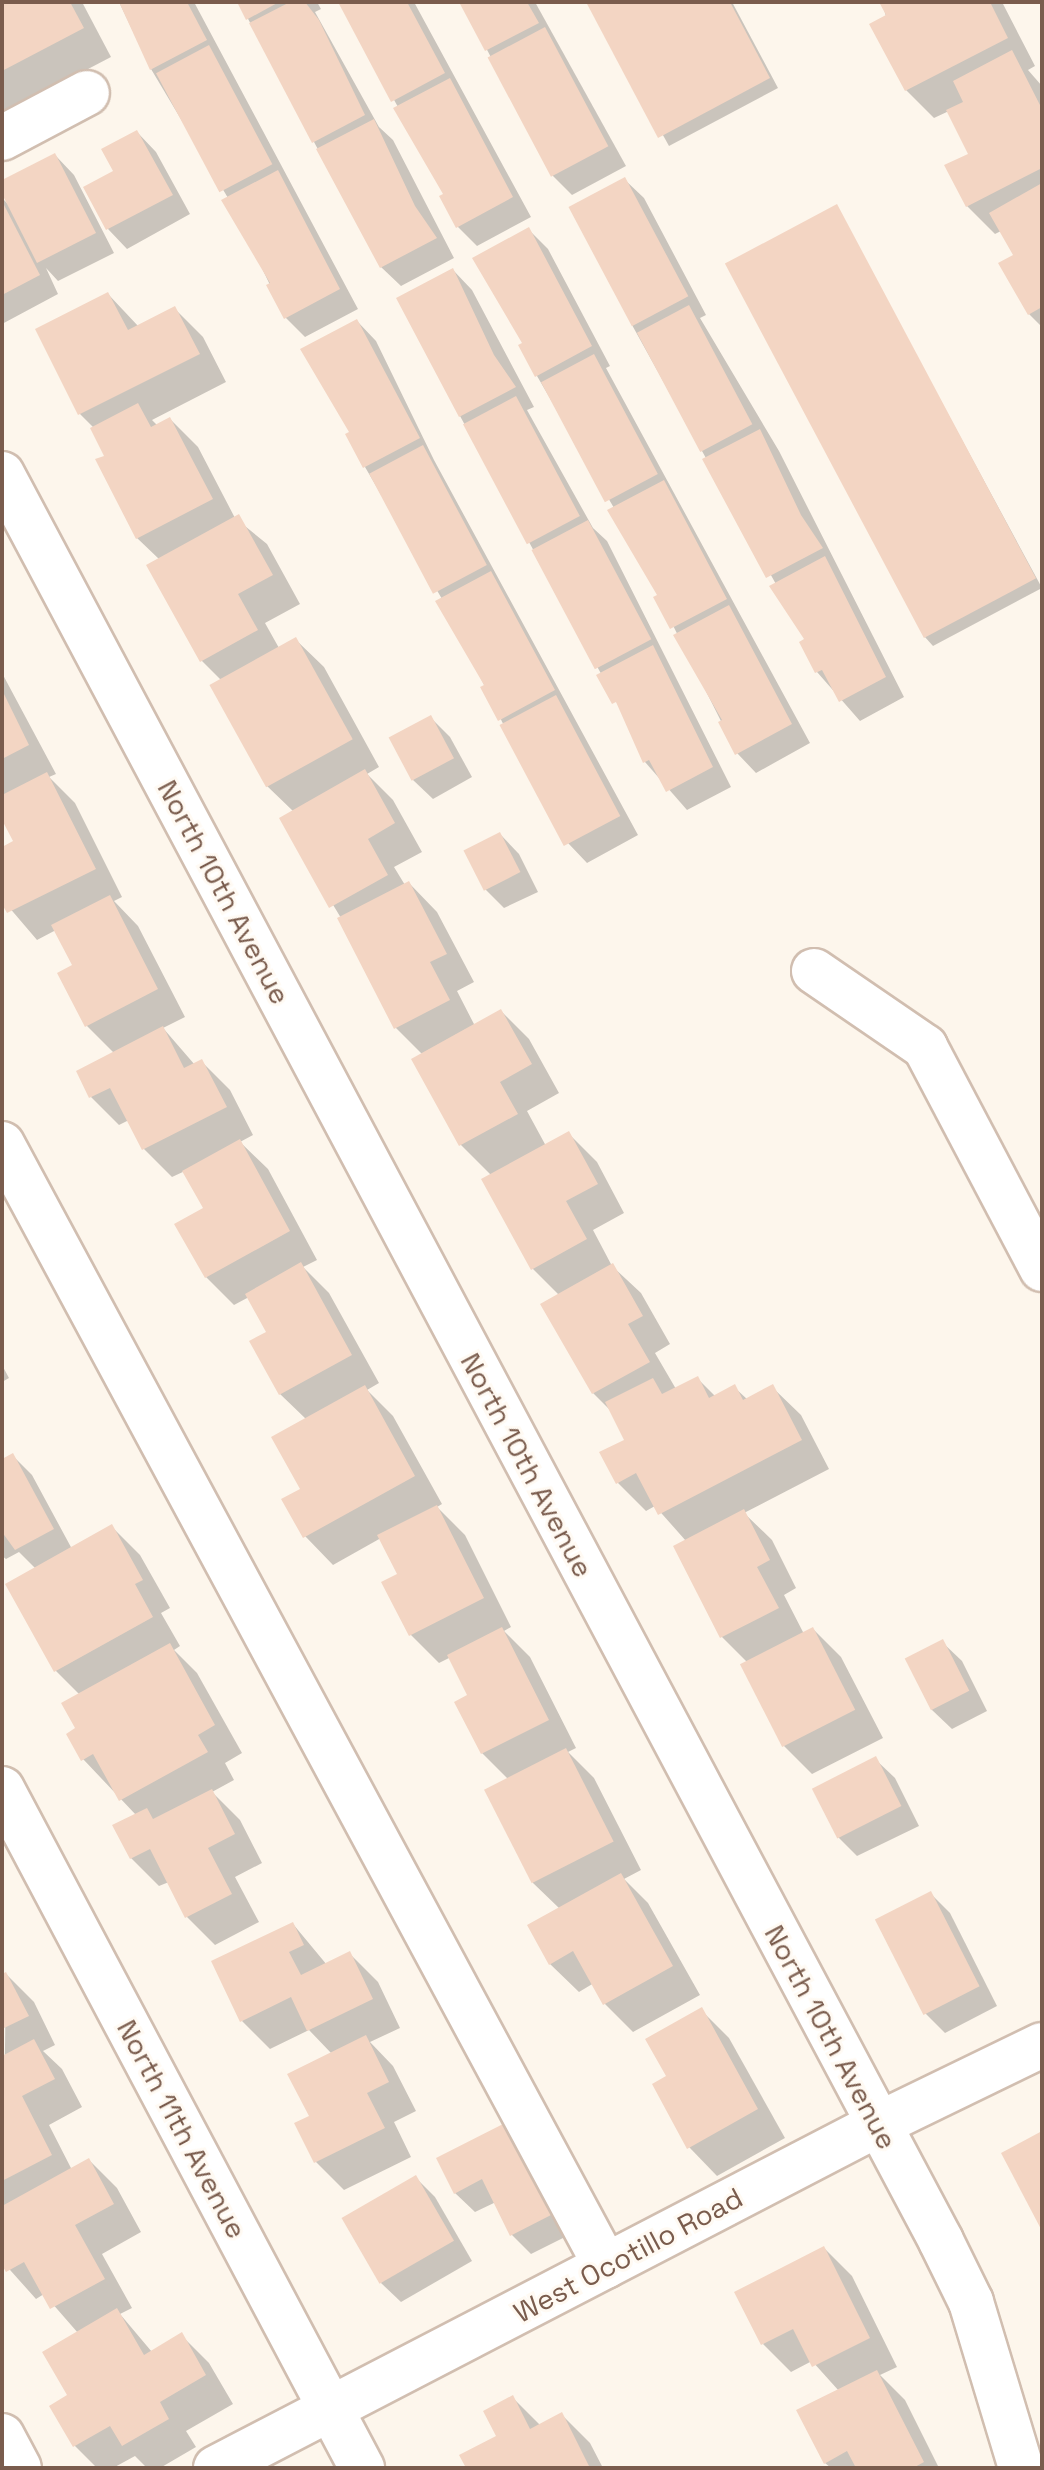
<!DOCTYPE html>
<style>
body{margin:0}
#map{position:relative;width:1044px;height:2470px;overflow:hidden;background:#fdf6ec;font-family:"Space Grotesk",sans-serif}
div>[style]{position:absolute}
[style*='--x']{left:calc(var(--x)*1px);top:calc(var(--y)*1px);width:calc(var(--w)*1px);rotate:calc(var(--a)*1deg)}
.shadow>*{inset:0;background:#0003}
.building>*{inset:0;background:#f3d5c3;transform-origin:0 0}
.roads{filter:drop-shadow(2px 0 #d1beb0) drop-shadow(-2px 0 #d1beb0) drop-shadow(0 2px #d1beb0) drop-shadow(0 -2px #d1beb0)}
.minor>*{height:44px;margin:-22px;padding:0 22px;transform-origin:22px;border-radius:22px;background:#fff}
span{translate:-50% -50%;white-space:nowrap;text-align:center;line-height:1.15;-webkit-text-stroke:6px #fffaf3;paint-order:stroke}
.street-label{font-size:28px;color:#7a5c4d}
.frame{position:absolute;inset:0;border:4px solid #7a5c4d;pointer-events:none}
</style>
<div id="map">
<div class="shadow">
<i style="clip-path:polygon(2px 2px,82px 2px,111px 57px,2px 114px)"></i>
<i style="clip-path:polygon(119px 2px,194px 2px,358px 309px,305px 337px,286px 318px,228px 198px,151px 69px)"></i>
<i style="clip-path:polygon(239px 2px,317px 2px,321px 9px,315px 12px,379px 127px,393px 140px,454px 258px,401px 286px,381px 267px)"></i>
<i style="clip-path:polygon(340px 2px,414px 2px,531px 217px,477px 246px,457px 226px,446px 194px)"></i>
<i style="clip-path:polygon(462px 2px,535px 2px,626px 166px,572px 195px,553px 176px)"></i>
<i style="clip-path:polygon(589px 2px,732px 2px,778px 88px,669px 146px)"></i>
<i style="clip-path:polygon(882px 2px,1002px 2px,1035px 66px,1028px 70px,1042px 86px,1042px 327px,1029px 314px,1015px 256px,1001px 231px,995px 234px,967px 206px,970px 154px,949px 111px,934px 118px,906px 90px)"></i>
<i style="clip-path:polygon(137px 132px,156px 152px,190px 214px,127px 249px,108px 229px,86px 188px,116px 172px)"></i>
<i style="clip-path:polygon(55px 155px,74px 175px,114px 253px,58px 281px,46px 268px,58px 294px,2px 324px,2px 198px,9px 205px,2px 182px)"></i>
<i style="clip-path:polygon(624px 179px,644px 198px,706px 315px,700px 318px,779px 451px,904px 697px,860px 721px,817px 672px,807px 640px,632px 325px)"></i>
<i style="clip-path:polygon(836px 207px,1042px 588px,933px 646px,924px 636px)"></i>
<i style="clip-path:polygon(529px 230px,548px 249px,610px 366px,606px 368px,810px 743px,756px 773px,737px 753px,614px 508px,537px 376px,525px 343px)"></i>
<i style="clip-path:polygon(453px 270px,472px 290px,534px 407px,527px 410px,593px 528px,607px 541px,731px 787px,687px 810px,645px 762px,622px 712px,460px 416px)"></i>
<i style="clip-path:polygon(108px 294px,139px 327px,175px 309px,203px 337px,226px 382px,152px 420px,158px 426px,170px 419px,198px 447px,235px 518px,267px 544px,300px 604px,265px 623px,279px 648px,295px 639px,324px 667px,379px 767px,367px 774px,393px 800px,422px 852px,394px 867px,405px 885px,409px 883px,437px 912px,474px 982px,457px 991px,475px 1026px,501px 1011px,529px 1039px,559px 1093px,527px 1111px,546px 1146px,569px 1134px,597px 1162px,624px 1213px,593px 1230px,612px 1266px,641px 1293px,670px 1344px,655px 1353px,676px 1389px,697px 1378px,716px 1397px,734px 1387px,748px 1400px,772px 1387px,801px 1415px,829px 1469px,744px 1513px,772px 1540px,796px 1588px,784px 1595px,804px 1634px,813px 1629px,841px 1657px,883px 1738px,812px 1774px,784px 1746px,748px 1663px,722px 1637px,675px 1547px,686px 1541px,655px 1506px,646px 1511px,618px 1483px,627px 1441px,612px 1412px,593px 1393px,559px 1295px,532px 1268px,492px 1176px,461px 1145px,414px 1060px,423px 1055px,396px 1028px,341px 918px,281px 819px,294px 812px,267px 786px,221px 680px,202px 661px,160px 560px,137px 538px,94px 428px,80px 414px,38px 330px)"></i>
<i style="clip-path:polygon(357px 321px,376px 341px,434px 460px,638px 835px,587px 863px,568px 843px,534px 787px,442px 599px,365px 467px,352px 433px)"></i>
<i style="clip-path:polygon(2px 673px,56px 774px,49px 777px,75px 803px,122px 897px,114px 901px,138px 926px,185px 1017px,163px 1028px,195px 1065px,202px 1062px,230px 1090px,253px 1135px,240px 1142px,268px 1169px,317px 1260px,303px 1267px,329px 1293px,379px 1383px,367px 1390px,393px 1416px,442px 1504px,437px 1507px,465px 1535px,511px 1627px,504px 1631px,530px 1657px,576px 1748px,568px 1752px,594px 1778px,641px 1870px,624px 1879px,648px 1903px,700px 1995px,633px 2032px,605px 2004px,594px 1983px,579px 1992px,550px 1964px,560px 1909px,533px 1883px,509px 1780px,482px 1753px,470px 1696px,451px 1657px,439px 1663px,411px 1635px,400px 1575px,381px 1538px,333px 1565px,305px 1536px,307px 1420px,280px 1394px,268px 1333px,249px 1297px,234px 1305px,206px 1277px,205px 1209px,185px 1171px,172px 1177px,144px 1149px,129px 1120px,119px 1125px,91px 1097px,114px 1053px,87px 1026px,75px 966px,56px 930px,37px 940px,2px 899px,2px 849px,16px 842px,2px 816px)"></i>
<i style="clip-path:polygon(431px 718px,450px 737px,472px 777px,433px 799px,413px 780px)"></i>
<i style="clip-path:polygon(500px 834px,519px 854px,538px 892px,504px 908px,485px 889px)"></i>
<i style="clip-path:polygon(2px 1365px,9px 1378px,2px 1382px)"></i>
<i style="clip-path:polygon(12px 1455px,32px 1475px,72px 1549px,112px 1527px,140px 1555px,170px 1608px,161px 1613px,180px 1646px,174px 1650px,197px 1673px,242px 1753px,225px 1763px,234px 1780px,212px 1792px,240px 1820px,262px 1863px,235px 1877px,259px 1922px,215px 1945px,187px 1917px,169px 1882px,159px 1886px,131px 1858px,136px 1815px,83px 1759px,80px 1695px,56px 1671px,8px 1585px,36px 1569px,19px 1552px,6px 1559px,2px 1556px,2px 1461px)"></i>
<i style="clip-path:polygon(942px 1642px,962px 1661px,987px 1711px,952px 1729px,932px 1710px)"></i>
<i style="clip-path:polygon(875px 1759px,895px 1778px,919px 1826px,857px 1856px,838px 1837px)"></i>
<i style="clip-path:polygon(931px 1894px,950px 1913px,997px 2006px,945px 2033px,925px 2013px)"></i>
<i style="clip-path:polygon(293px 1924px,327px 1965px,350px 1954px,378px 1982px,400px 2028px,370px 2042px,393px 2066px,416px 2111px,394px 2122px,411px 2157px,344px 2190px,316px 2162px,297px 2124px,312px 2117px,332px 2054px,309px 2030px,270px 2049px,242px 2021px)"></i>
<i style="clip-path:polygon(6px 1974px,34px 2002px,55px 2045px,43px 2051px,62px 2069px,82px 2107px,49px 2125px,72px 2170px,89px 2160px,117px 2188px,141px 2232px,102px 2254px,132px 2308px,120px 2314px,152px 2352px,181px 2335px,209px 2363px,233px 2404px,186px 2431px,196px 2447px,160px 2468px,147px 2468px,135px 2456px,113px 2468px,97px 2468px,75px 2446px,70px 2395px,78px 2333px,44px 2294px,36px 2299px,2px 2261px)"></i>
<i style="clip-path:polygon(701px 2010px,729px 2038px,785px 2138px,717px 2176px,689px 2147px,669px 2077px)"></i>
<i style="clip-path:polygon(506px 2124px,571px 2234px,531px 2254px,512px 2235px,496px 2202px,475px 2212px,455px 2193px)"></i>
<i style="clip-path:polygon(415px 2177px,435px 2197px,472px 2261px,401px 2302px,381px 2283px)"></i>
<i style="clip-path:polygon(824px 2248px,852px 2276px,897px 2367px,880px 2375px,905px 2400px,939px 2468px,831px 2468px,825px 2463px,839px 2391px,812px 2361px,791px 2372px,763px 2344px)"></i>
<i style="clip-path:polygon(513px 2398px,541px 2426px,562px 2415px,590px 2443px,603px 2468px,468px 2468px,498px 2437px)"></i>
</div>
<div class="building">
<i style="clip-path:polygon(2px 2px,70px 2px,84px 28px,2px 71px)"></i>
<i style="clip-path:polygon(119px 2px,187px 2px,207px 40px,150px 70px)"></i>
<i style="clip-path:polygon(237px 2px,279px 2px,246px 20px)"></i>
<i style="clip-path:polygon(290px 2px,305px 2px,319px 20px,365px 115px,312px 143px,249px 23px)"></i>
<i style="clip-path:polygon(338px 2px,407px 2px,445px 73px,391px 102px)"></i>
<i style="clip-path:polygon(459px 2px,527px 2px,539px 23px,485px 51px)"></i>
<i style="clip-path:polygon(586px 2px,730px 2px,770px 78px,658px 138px)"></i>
<i style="clip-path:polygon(879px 2px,990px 2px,1008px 38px,905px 91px,869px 24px,886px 15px)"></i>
<i style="left:545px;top:27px;width:135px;height:65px;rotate:62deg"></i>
<i style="left:209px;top:45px;width:135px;height:60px;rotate:62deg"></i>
<i style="clip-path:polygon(1012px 50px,1042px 109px,1042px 168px,966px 207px,944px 165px,968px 154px,946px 110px,963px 102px,953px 81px)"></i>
<i style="clip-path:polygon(450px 78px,513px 197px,456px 228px,439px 196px,443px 194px,393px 108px)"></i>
<i style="clip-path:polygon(374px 119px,415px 206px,437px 238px,380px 268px,316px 149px)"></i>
<i style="clip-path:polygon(137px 130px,173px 195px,106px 230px,83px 187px,113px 171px,101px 149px)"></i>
<i style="clip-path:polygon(55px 153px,96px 233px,37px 263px,2px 194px,2px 180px)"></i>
<i style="clip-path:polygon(278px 170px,340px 289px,284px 319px,266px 285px,270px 283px,221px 200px)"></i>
<i style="left:625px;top:177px;width:135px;height:64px;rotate:62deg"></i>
<i style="clip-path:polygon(1042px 183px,1042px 307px,1028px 315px,998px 263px,1013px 255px,989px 213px)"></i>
<i style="clip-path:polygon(2px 201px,40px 275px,2px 295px)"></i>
<i style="left:837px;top:204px;width:424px;height:127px;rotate:62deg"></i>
<i style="clip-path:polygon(529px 227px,592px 346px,535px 377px,518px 345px,522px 343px,472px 258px)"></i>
<i style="clip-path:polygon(453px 268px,494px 355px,516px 387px,459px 417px,396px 298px)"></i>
<i style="clip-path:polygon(108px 292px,128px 330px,175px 306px,200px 354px,78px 415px,35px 329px)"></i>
<i style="left:689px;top:305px;width:135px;height:59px;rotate:62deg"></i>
<i style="clip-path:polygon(357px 319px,420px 438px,363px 468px,345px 434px,349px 432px,300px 349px)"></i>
<i style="left:594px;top:354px;width:136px;height:60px;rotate:62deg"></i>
<i style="left:516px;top:396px;width:136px;height:60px;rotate:62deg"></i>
<i style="clip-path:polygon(138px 403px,151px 427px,170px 417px,213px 499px,136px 539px,95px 459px,104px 456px,90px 428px)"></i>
<i style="clip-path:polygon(760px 429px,801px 515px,823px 548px,766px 578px,702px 459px)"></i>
<i style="left:423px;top:445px;width:136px;height:61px;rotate:62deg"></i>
<i style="clip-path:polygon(664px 480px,727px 599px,670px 629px,653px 597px,657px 595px,607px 510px)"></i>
<i style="clip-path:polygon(239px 514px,273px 575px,238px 594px,258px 630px,200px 662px,146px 565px)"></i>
<i style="left:588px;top:520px;width:135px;height:64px;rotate:62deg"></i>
<i style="clip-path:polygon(825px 556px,886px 677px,839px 702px,822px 670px,815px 673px,799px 642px,804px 639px,769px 586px)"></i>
<i style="clip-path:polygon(491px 571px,555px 690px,498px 721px,480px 687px,484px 685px,435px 601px)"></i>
<i style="clip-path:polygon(729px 605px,792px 724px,735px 755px,718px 722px,722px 720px,673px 635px)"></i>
<i style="left:296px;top:637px;width:117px;height:99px;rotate:61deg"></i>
<i style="clip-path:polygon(653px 645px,713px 767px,666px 792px,649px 760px,643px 763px,616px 702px,612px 704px,596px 675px)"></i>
<i style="clip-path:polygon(2px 690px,29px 745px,2px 759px)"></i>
<i style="left:556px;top:695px;width:137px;height:64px;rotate:62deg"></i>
<i style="left:431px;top:715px;width:49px;height:48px;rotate:62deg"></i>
<i style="clip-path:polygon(365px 769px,395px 823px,368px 839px,388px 875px,329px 908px,279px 818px)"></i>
<i style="clip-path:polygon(47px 772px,96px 869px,7px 913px,2px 904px,2px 847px,13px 841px,2px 820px,2px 795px)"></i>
<i style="left:500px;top:832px;width:45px;height:41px;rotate:63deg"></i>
<i style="clip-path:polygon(409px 881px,447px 954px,430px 962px,450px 1000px,394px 1029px,337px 918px)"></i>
<i style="clip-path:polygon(110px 895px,158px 989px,85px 1027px,57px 973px,72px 965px,51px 925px)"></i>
<i style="clip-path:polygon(501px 1009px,532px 1064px,500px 1082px,518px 1114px,459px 1146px,411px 1059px)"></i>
<i style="clip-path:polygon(163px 1026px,184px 1068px,202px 1059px,227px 1107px,142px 1150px,110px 1088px,89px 1098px,76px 1071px)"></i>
<i style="clip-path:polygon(569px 1131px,598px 1184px,566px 1201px,587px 1239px,531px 1270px,481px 1179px)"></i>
<i style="clip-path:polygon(240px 1139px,290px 1231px,205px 1278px,174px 1224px,203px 1208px,182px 1171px)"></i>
<i style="clip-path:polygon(301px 1262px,352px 1355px,279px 1395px,249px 1341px,266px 1332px,245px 1294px)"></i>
<i style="clip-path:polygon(613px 1263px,643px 1316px,628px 1324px,650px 1362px,592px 1394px,540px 1304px)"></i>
<i style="clip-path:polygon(698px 1376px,709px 1398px,735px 1384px,743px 1400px,773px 1384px,802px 1440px,658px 1515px,636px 1473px,616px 1484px,599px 1452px,624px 1440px,605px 1402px,653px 1378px,662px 1394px)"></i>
<i style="clip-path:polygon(365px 1385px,415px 1476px,303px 1538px,281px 1499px,300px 1489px,271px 1437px)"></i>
<i style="clip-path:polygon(13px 1453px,54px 1529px,15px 1550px,2px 1532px,2px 1459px)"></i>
<i style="clip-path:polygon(437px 1505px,484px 1598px,409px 1636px,381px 1582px,397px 1574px,377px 1535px)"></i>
<i style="clip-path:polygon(744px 1509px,770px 1560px,757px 1567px,779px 1608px,720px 1638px,673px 1546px)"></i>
<i style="clip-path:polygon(112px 1524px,143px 1580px,135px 1584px,153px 1617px,54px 1672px,5px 1584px)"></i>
<i style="clip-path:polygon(502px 1627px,549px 1720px,481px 1754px,454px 1702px,467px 1695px,447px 1655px)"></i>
<i style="left:813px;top:1627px;width:93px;height:82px;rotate:63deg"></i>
<i style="left:943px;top:1639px;width:58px;height:43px;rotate:63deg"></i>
<i style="clip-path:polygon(170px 1643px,215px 1725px,198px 1735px,208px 1752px,119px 1801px,93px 1754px,81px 1761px,66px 1734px,75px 1728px,61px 1703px)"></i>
<i style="left:566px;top:1748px;width:105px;height:92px;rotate:63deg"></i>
<i style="left:876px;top:1756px;width:56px;height:72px;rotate:63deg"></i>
<i style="clip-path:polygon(212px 1789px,235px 1834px,208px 1848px,232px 1894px,185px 1918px,150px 1849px,130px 1859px,112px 1825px,147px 1808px,153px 1819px)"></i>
<i style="clip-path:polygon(621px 1873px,673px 1966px,603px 2005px,573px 1951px,549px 1965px,527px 1925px)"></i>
<i style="left:931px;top:1891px;width:107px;height:63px;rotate:63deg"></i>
<i style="clip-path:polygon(293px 1922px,304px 1945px,289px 1952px,301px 1975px,350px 1951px,373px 1999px,307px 2031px,291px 1997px,240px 2022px,211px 1961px)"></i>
<i style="clip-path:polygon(6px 1972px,29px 2016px,2px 2029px,2px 1974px)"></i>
<i style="clip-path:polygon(702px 2007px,758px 2109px,687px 2149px,652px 2084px,666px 2076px,645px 2039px)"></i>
<i style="clip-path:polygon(366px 2035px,389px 2082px,367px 2093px,385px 2128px,314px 2163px,294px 2123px,309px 2116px,287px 2074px)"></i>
<i style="clip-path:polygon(34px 2039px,55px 2079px,22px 2096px,52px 2155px,2px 2181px,2px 2056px)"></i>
<i style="clip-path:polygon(507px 2122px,553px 2214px,510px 2236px,482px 2179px,454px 2194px,436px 2158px)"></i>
<i style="clip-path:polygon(1042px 2131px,1042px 2231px,1001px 2153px)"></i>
<i style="clip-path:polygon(89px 2158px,114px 2204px,75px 2225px,105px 2279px,50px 2309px,24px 2262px,6px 2272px,2px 2265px,2px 2206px)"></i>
<i style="left:416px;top:2175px;width:76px;height:86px;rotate:60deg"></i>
<i style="clip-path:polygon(824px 2246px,870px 2338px,812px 2367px,793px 2329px,761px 2345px,734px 2292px)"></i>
<i style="clip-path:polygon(117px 2308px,144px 2355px,182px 2332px,206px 2375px,160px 2402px,169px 2419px,122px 2446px,110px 2426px,73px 2447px,49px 2406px,67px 2395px,42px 2352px)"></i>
<i style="clip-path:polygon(877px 2370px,924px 2462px,913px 2468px,856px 2468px,847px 2451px,824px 2464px,796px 2410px)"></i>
<i style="clip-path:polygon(513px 2395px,530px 2429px,562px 2412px,590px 2468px,466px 2468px,459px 2455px,496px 2436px,483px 2411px)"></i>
</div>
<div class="roads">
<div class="minor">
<i style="--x:2;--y:138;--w:96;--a:-27.9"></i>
<i style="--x:2;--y:474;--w:2001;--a:62.01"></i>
<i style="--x:941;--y:2241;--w:68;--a:63.8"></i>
<i style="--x:971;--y:2302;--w:173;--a:73.2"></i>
<i style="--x:814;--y:971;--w:135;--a:34.4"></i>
<i style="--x:925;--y:1047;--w:251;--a:62.2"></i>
<i style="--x:2;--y:1144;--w:1274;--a:61.71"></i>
<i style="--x:2;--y:1789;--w:769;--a:62.07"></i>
<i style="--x:2;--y:2436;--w:36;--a:62"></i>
<i style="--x:216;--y:2468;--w:745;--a:-27.43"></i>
<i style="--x:877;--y:2125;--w:183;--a:-25.9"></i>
</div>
</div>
<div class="street-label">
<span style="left:224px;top:892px;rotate:62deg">North 10th Avenue</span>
<span style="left:527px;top:1465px;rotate:62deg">North 10th Avenue</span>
<span style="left:831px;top:2037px;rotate:62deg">North 10th Avenue</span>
<span style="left:182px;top:2129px;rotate:62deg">North 11th Avenue</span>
<span style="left:628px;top:2255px;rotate:-28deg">West Ocotillo Road</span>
</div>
<div class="frame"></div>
</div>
